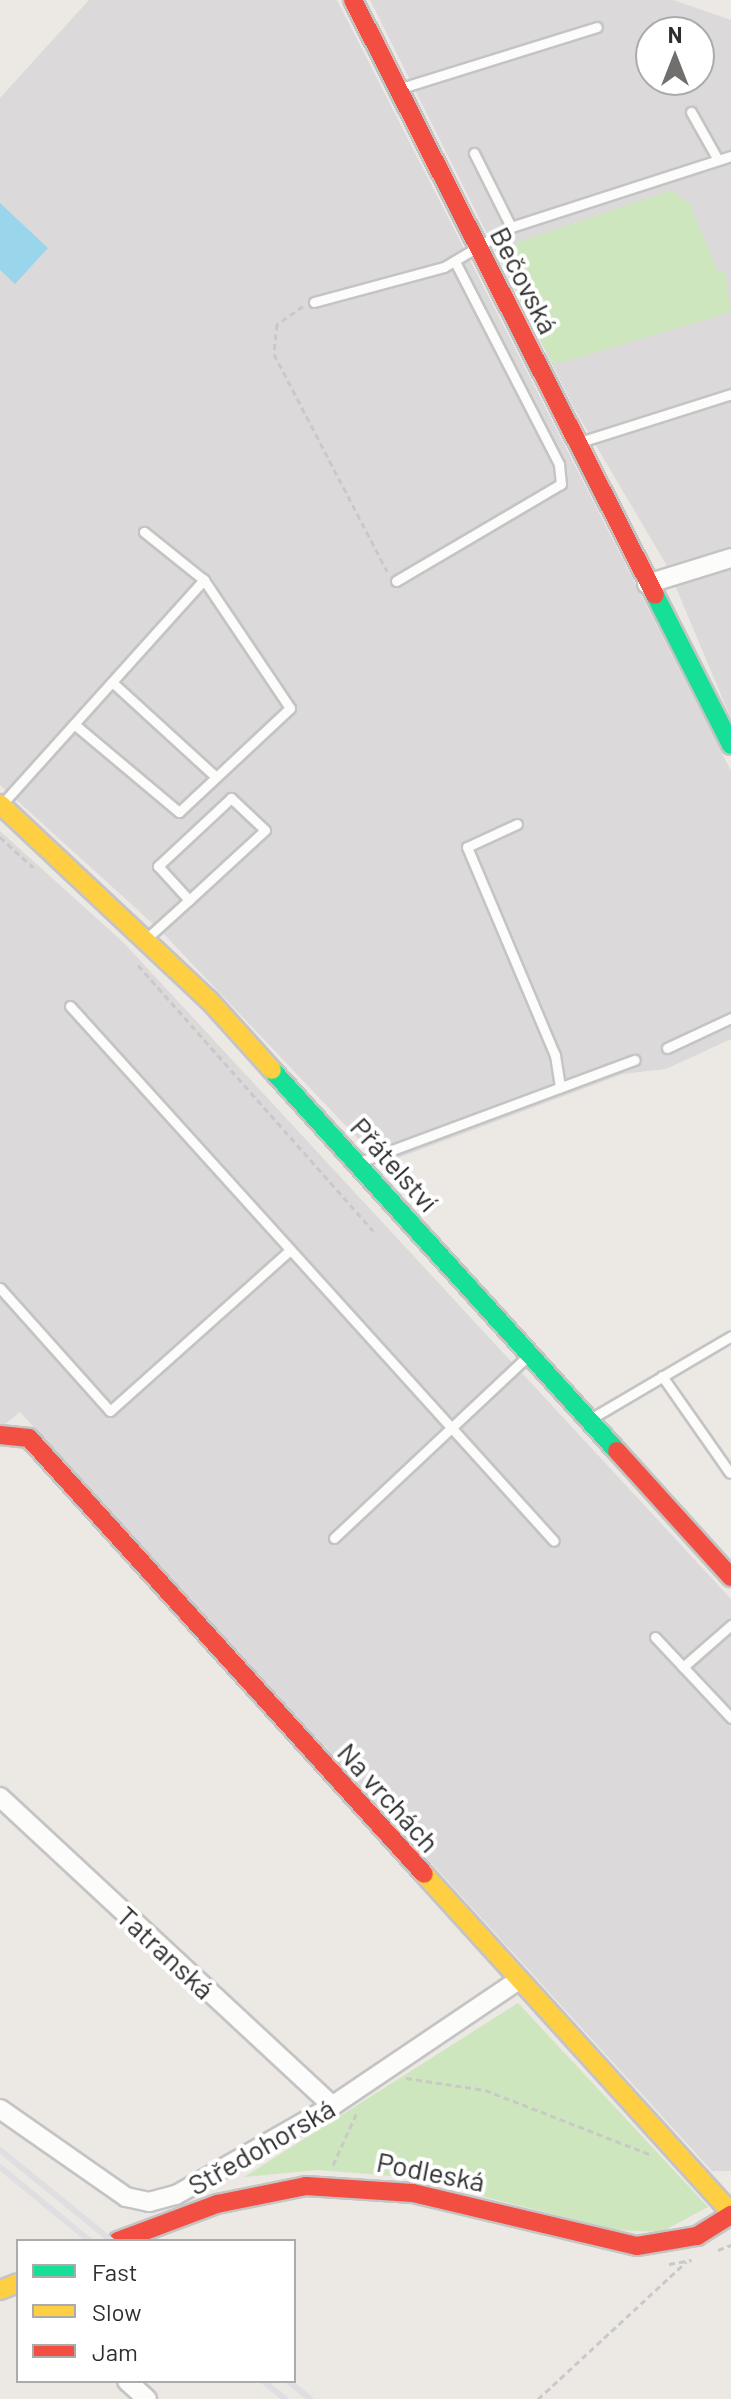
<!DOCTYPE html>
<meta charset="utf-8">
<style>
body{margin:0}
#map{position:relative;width:731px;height:2399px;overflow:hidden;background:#ece8e4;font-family:Barlow,sans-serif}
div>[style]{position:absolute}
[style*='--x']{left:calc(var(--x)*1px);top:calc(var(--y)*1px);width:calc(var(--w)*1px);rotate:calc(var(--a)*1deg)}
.industrial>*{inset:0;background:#dcd9db}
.green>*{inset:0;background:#cee6be}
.water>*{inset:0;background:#99d6ec}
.path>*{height:3px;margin-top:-1.5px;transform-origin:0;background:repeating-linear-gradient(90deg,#c9c9c8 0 6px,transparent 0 10px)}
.roads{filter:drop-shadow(2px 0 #c5c4c5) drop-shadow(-2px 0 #c5c4c5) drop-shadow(0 2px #c5c4c5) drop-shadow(0 -2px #c5c4c5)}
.lane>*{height:9px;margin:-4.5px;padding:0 4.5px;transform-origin:4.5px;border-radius:4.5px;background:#fcfcfb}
.street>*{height:18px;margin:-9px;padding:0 9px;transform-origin:9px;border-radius:9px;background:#fcfcfb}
.fast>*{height:18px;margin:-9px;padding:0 9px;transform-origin:9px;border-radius:9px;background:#16e098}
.slow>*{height:18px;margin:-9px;padding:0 9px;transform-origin:9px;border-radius:9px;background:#ffcf43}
.jam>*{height:18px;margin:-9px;padding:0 9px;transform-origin:9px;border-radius:9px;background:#f24e42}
.rail>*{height:6px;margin:-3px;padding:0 3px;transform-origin:3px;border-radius:3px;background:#dfdfe1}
span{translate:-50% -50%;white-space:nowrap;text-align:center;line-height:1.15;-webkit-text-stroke:8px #fff;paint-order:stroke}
.street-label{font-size:28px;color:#2e2e2e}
.legend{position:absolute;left:16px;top:2239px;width:280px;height:144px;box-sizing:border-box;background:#fff;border:2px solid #ababab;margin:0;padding:10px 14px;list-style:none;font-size:24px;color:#2e2e2e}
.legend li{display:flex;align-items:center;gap:16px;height:40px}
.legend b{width:40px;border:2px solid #ababab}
.north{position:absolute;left:635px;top:16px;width:80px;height:80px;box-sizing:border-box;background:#fff;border:2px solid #ababab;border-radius:50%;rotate:0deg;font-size:22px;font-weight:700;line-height:32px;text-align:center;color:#2e2e2e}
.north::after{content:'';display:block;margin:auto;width:28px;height:36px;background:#706f6e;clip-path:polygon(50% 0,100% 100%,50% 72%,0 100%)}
</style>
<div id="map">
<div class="industrial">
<i style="clip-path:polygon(89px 0,337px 0,731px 771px,731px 1039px,666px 1069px,623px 1074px,382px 1164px,162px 932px,0 785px,0 98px)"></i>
<i style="clip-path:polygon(evenodd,370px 0,673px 0,731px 20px,731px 719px,667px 566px,575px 410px,370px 0,651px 32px,699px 32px,699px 80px,651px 80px,651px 32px)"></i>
<i style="clip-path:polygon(0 831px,124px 943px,731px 1599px,731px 2171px,712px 2171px,20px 1412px,0 1428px)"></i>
</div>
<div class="green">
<i style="clip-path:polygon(671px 190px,690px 204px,718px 272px,725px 270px,731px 312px,553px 365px,502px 265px,507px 246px)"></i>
<i style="clip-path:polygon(518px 2003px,708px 2207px,661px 2232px,616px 2230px,406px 2177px,318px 2170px,244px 2177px)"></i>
</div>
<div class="water">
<i style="clip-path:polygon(0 203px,48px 248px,15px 284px,0 270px)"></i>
</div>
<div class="path">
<i style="--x:303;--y:306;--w:32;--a:145"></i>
<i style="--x:277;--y:324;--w:30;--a:96"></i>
<i style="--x:274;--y:354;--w:245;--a:62.5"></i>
<i style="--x:0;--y:837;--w:45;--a:42.3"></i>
<i style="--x:138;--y:965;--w:355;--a:48.5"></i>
<i style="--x:406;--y:2078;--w:80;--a:8.6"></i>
<i style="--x:485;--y:2090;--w:179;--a:21.3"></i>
<i style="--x:333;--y:2165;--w:60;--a:-65.6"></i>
<i style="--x:718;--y:2250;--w:14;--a:-21"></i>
<i style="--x:669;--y:2264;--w:23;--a:-10"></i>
<i style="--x:538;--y:2399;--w:202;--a:-42.8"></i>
</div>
<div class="roads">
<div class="lane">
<i style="--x:401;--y:88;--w:205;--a:-17.3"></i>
<i style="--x:691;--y:112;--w:55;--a:60.6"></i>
<i style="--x:474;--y:153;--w:83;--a:63.4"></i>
<i style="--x:314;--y:302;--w:135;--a:-15.1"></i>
<i style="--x:444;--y:267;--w:78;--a:-30.8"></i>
<i style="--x:511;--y:227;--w:231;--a:-17.9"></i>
<i style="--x:580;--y:442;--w:158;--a:-17.6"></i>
<i style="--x:396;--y:581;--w:191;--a:-30.5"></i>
<i style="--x:561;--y:484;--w:20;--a:-96"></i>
<i style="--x:559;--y:464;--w:227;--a:-117.2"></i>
<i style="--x:112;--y:682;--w:141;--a:42.4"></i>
<i style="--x:74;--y:724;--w:137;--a:40"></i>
<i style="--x:179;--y:812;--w:152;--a:-43.1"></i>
<i style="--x:290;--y:708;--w:154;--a:-123.9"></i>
<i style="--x:204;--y:580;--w:77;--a:-141.3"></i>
<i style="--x:2;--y:804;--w:302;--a:-48"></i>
<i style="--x:517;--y:824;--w:55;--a:155.3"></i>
<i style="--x:467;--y:847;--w:226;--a:67.1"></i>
<i style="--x:555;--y:1055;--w:33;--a:81"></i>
<i style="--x:147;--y:938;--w:57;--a:-42.1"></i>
<i style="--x:189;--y:900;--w:103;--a:-42.6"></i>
<i style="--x:265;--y:830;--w:47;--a:-136.7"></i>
<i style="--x:231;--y:798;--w:100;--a:137"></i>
<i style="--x:158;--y:866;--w:46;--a:47.6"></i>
<i style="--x:70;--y:1006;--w:721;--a:47.87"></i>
<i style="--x:667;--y:1048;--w:71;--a:-25.1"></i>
<i style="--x:360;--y:1162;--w:293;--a:-20.4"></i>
<i style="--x:0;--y:1288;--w:165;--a:48.2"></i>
<i style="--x:110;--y:1411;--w:241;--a:-41.8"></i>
<i style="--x:662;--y:1376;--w:118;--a:55"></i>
<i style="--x:592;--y:1418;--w:161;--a:-30.5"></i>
<i style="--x:334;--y:1538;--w:269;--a:-43.2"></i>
<i style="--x:655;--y:1637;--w:111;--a:46.8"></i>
<i style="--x:683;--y:1667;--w:64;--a:-41.2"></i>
</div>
<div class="street">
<i style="--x:647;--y:584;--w:88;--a:-17.2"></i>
<i style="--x:0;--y:1797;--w:454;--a:42.9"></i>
<i style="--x:0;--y:2109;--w:154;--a:34.9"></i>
<i style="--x:126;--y:2197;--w:24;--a:12"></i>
<i style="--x:149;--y:2202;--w:28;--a:-15"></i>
<i style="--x:176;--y:2195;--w:180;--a:-29.7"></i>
<i style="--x:332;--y:2106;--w:223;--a:-34"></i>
<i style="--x:127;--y:2381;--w:27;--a:42"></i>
</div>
<div class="fast">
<i style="--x:655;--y:595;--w:168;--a:63.1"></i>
<i style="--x:272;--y:1070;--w:514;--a:47.84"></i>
</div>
<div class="slow">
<i style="--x:0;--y:804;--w:287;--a:43.2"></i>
<i style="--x:209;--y:1000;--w:94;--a:48"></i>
<i style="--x:424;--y:1874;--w:457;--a:47.8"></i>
<i style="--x:0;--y:2290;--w:19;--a:-21"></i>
</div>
<div class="jam">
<i style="--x:353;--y:0;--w:667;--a:63.09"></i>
<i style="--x:0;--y:1435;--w:29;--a:6"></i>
<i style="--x:29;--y:1438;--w:588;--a:47.82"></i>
<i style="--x:617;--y:1451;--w:170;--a:47.9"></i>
<i style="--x:118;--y:2241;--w:106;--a:-20.5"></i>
<i style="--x:217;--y:2204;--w:91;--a:-11.4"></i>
<i style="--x:306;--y:2186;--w:107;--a:3.7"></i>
<i style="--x:413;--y:2193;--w:230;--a:13.3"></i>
<i style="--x:637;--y:2246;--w:61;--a:-9.5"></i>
<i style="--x:697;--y:2236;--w:40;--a:-32"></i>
</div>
</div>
<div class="rail">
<i style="--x:0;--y:2150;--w:144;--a:39.1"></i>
<i style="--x:0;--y:2167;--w:117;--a:39.4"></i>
<i style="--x:263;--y:2381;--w:28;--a:39"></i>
<i style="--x:288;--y:2381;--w:28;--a:39"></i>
</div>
<div class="street-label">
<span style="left:525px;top:280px;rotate:63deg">Bečovská</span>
<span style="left:395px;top:1164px;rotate:48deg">Přátelství</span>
<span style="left:389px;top:1797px;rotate:48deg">Na vrchách</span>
<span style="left:166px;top:1952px;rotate:43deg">Tatranská</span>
<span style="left:261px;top:2146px;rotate:-30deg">Středohorská</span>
<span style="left:431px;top:2171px;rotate:11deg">Podleská</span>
</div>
<ul class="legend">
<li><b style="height:10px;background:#16e098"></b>Fast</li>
<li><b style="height:10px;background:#ffcf43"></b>Slow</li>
<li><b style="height:10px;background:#f24e42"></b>Jam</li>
</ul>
<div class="north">N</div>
</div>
